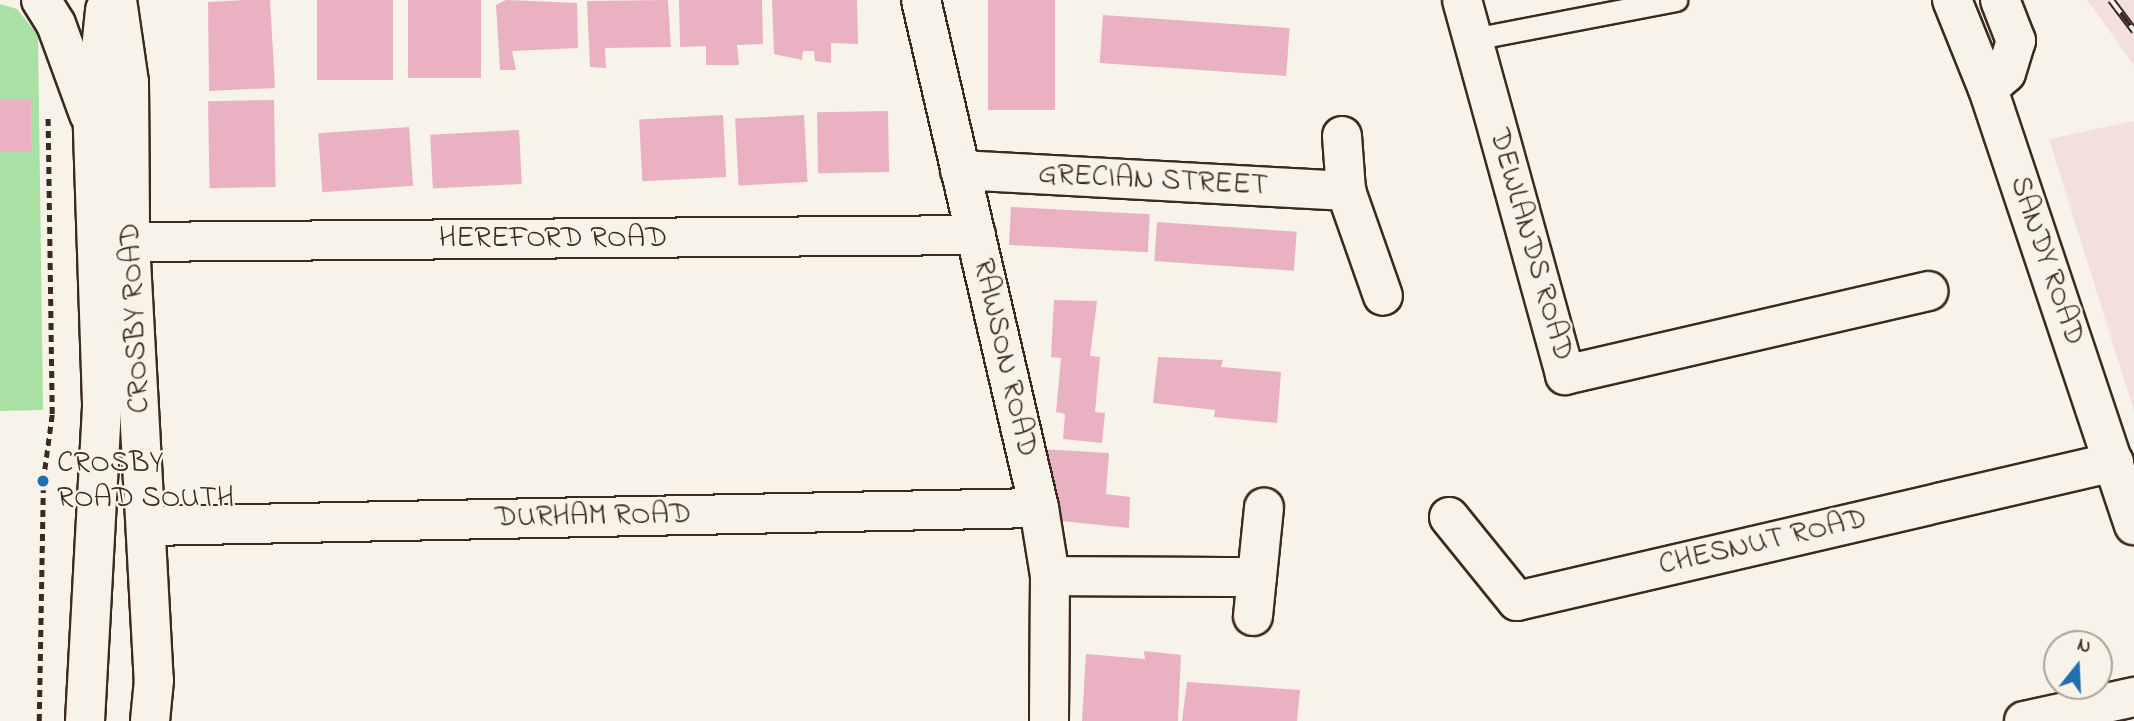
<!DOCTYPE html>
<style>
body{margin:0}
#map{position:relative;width:2134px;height:721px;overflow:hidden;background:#f7f3e8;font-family:"Indie Flower",sans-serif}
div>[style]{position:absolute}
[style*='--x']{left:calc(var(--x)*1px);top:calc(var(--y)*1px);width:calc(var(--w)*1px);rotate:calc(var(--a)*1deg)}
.built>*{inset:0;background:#f3dfdd}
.green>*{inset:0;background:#a9e1a5}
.building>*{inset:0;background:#eab1c3;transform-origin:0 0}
.path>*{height:4.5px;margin-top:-2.25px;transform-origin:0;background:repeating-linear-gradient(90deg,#3b2a1e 0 7px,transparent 0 12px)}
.roads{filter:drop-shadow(2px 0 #3b2a1e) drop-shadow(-2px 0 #3b2a1e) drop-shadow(0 2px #3b2a1e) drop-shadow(0 -2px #3b2a1e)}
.service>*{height:21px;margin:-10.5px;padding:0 10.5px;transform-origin:10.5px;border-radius:10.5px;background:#f7f3e8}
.minor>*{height:38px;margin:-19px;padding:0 19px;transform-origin:19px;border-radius:19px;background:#f7f3e8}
.secondary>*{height:38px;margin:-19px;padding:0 19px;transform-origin:19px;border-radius:19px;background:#f7f3e8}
.trunk>*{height:38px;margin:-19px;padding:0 19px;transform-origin:19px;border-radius:19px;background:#f7f3e8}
.rail>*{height:8px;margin-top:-4px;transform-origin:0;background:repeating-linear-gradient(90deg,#f7f3e8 0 16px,#3b2a1e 0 32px);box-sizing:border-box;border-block:2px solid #3b2a1e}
.dots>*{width:19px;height:19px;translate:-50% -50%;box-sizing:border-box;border:4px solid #f7f3e8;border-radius:50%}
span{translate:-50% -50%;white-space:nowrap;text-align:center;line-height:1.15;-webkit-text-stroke:5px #f7f3e8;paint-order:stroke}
.street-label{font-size:30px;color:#3b2a1e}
.poi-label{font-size:30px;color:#3b2a1e}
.left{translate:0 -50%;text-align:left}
.north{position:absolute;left:2043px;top:630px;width:70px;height:70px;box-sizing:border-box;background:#f7f3e8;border:2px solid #aca397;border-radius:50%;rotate:18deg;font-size:19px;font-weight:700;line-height:28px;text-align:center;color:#3b2a1e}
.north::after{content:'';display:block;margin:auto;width:24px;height:32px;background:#1f6fb2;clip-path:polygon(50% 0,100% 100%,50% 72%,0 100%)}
</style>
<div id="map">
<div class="built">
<i style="clip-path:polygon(2087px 0,2134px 0,2134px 65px)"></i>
<i style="clip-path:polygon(2134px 121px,2134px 411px,2049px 139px)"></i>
</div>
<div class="green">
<i style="clip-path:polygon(0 4px,17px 9px,38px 35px,43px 410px,0 411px)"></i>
</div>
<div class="building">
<i style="clip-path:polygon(245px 0,270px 0,275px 88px,209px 91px,208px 2px)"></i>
<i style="left:317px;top:0;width:76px;height:80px"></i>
<i style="left:408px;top:0;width:73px;height:78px"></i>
<i style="clip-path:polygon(506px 0,577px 3px,578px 48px,512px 51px,516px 70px,500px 70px,496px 5px)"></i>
<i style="clip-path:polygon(668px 0,671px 47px,605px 48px,606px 68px,590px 67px,587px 1px)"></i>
<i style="clip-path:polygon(679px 0,762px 0,763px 44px,737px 45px,739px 65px,706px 65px,706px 46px,680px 47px)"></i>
<i style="clip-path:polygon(772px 0,857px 0,858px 44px,831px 43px,831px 63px,815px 61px,814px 51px,803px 51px,802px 60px,774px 54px)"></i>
<i style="left:988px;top:0;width:67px;height:110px"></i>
<i style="left:1103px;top:15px;width:187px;height:48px;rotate:4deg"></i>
<i style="left:0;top:100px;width:31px;height:51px"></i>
<i style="left:274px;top:100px;width:87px;height:66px;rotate:89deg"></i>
<i style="left:888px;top:111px;width:61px;height:71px;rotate:89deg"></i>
<i style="left:723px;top:115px;width:62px;height:84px;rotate:87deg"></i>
<i style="left:804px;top:115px;width:67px;height:69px;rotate:87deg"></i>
<i style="left:409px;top:127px;width:59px;height:91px;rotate:86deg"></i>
<i style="left:519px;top:130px;width:54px;height:89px;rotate:87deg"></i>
<i style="left:1011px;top:207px;width:139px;height:38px;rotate:3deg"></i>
<i style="left:1157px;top:222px;width:140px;height:39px;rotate:4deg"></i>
<i style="clip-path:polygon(1054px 300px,1097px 301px,1090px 356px,1100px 357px,1095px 412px,1105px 413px,1102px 443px,1063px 439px,1065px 414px,1056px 412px,1061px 358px,1051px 357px)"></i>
<i style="clip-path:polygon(1158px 357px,1223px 360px,1221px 367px,1281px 372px,1277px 423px,1214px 417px,1215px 410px,1153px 403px)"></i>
<i style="clip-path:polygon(1040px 449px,1109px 453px,1106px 494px,1130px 497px,1129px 528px,1052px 520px)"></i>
<i style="clip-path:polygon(1144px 651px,1181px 655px,1178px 721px,1082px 721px,1086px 654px,1145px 659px)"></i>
<i style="clip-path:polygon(1187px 682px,1300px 690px,1297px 721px,1182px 721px)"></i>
</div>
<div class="path">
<i style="--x:39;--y:721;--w:240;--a:-89"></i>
<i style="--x:43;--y:481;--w:68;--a:-82.3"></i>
<i style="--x:52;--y:414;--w:297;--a:-90.8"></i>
</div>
<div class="roads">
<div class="service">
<i style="--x:1473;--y:39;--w:207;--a:-10.9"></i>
</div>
<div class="minor">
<i style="--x:921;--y:0;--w:522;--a:76.92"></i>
<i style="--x:1039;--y:508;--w:69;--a:80.8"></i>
<i style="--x:1050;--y:576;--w:145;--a:90.4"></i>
<i style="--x:1462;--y:0;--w:389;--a:74.6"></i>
<i style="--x:1565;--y:375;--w:373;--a:-13"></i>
<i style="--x:1988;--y:89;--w:24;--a:-42"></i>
<i style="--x:2006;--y:73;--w:34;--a:-73"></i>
<i style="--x:2016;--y:41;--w:44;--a:-111.3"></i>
<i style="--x:1342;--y:136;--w:55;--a:85.8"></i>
<i style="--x:1346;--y:191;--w:111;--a:70.6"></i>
<i style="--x:960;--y:170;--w:387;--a:3.1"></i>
<i style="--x:130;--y:242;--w:846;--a:-0.47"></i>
<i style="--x:1449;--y:517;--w:108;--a:51"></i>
<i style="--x:1517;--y:601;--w:613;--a:-13.11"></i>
<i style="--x:148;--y:526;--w:891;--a:-1.16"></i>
<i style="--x:1050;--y:576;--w:207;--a:0.3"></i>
<i style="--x:1253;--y:616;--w:109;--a:-84.2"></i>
<i style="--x:2024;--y:721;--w:113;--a:-12.3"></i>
</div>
<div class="secondary">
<i style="--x:1952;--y:0;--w:96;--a:68"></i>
<i style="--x:1988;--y:89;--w:460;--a:71.5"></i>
</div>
<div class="trunk">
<i style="--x:41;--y:0;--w:28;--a:58"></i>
<i style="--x:56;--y:24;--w:96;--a:69.9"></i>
<i style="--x:117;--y:0;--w:83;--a:81.7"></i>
<i style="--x:129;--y:82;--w:160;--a:89.6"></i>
<i style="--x:130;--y:242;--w:439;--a:86.9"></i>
<i style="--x:154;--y:680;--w:41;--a:95.6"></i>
<i style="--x:85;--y:721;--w:318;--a:-86.9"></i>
<i style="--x:102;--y:403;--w:278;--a:-91.9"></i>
<i style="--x:93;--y:125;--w:116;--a:-84"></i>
</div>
</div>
<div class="rail">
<i style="--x:2111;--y:0;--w:39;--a:53"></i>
</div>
<div class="dots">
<i style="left:43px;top:481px;background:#1f6fb2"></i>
</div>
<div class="street-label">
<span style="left:1153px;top:181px;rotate:3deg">GRECIAN STREET</span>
<span style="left:553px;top:239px">HEREFORD ROAD</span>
<span style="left:1530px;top:245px;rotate:74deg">DEWLANDS ROAD</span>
<span style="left:2046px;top:261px;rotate:71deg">SANDY ROAD</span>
<span style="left:136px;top:318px;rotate:-93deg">CROSBY ROAD</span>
<span style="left:1004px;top:358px;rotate:77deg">RAWSON ROAD</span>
<span style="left:593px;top:517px;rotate:-1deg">DURHAM ROAD</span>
<span style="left:1763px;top:543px;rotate:-13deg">CHESNUT ROAD</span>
</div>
<div class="poi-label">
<span class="left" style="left:57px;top:481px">CROSBY<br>ROAD SOUTH</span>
</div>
<div class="north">N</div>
</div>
